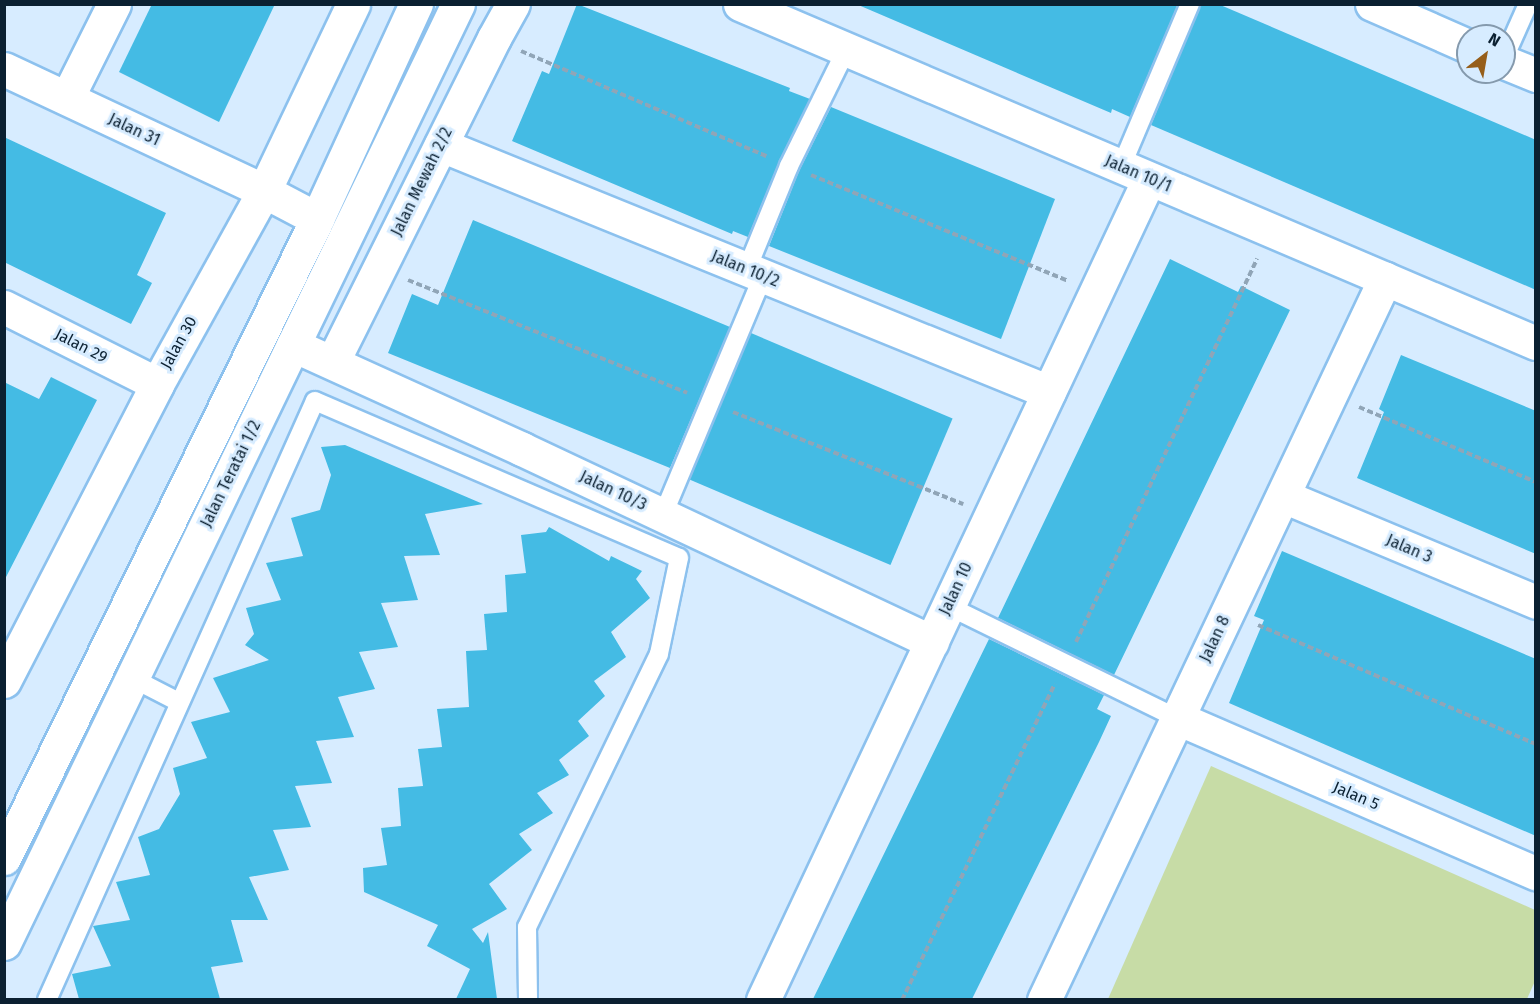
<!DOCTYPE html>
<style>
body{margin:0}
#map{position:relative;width:1540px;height:1004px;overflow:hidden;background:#d7ecff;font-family:"Fira Sans",sans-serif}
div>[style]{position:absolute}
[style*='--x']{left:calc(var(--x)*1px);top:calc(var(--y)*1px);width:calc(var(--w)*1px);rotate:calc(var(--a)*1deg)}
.green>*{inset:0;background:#c7dca6}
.building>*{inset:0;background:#44bbe4;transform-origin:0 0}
.path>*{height:4px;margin-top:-2px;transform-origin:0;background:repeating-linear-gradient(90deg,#90a5b7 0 6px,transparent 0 9px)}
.roads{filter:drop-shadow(2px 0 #8cc1ee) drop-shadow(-2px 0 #8cc1ee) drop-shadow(0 2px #8cc1ee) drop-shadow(0 -2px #8cc1ee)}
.lane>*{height:18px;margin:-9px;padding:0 9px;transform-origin:9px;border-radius:9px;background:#fff}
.street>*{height:33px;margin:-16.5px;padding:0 16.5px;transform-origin:16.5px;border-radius:16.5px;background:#fff}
.secondary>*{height:33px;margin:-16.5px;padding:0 16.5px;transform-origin:16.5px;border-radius:16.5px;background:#fff}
span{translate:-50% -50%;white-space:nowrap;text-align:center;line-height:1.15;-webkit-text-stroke:6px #d7ecff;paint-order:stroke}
.street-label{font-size:16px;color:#0b2031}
.frame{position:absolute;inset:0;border:6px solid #0b2031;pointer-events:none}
.north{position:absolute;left:1456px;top:24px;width:60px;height:60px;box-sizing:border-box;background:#d7ecff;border:2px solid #859aad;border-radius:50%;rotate:31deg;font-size:16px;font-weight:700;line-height:24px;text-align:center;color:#0b2031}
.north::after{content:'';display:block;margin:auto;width:21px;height:27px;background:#965e1a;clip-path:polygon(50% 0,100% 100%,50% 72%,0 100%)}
</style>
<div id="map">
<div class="green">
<i style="clip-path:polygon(1211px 766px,1535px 910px,1535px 981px,1527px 999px,1108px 999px)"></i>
</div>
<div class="building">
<i style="clip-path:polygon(152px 4px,275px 4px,219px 122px,119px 72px)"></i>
<i style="clip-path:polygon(577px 4px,790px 88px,789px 91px,810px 99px,779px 162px,748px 237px,733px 231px,732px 234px,512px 141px,542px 71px,549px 74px)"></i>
<i style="clip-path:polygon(856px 4px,1178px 4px,1130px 117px,1112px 109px,1111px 113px)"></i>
<i style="clip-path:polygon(1201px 4px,1218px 4px,1536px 140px,1536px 290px,1151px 125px)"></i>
<i style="clip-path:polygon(831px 107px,1055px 199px,1001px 339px,769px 246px,799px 171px)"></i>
<i style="clip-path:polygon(4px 137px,166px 213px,137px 275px,152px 283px,131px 324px,4px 262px)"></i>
<i style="clip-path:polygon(473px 220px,730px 327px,670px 468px,388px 353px,412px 294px,438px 305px)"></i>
<i style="clip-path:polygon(1170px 259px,1238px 292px,1241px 286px,1290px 310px,1114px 675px,998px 618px)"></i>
<i style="left:751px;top:333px;width:219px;height:159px;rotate:23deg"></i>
<i style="clip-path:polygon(1401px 355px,1536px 411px,1536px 554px,1357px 478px,1384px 412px,1379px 409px)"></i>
<i style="clip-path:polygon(51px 377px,97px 400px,4px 581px,4px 382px,39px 399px)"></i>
<i style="clip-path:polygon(345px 445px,483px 504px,425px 514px,440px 555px,404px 556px,418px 600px,381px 603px,398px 647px,359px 652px,375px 689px,338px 697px,354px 737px,316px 741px,332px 783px,295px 786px,311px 827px,273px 830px,289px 870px,249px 877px,268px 920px,231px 920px,243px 962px,211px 967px,220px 999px,79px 999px,72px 974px,111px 966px,93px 926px,130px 920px,116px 882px,150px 875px,138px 837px,159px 829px,180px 794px,173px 768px,207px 758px,191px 722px,230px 712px,213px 678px,269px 660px,245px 645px,254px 634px,246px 608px,281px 600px,266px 563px,303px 556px,291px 518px,320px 510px,331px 475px,321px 447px)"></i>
<i style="clip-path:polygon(549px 527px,609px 561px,611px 556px,642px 571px,636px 579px,650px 598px,611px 632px,626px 657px,594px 681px,605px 696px,578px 721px,589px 736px,559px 760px,569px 775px,537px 793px,553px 813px,519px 834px,532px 850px,489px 884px,507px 909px,472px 929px,483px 943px,488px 932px,497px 999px,456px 999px,470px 969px,427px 946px,438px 925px,364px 892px,363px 868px,387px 865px,381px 828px,401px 826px,398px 788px,423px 786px,418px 749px,442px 747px,437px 709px,469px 707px,466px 651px,487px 650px,484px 614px,507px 612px,505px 575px,526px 573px,521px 535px,546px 532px)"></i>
<i style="clip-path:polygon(1282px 551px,1536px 659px,1536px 836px,1229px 703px,1264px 620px,1254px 616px)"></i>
<i style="clip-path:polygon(989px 639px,1104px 695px,1097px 709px,1111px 716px,1099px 742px,972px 999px,813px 999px)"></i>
</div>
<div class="path">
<i style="--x:521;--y:51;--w:267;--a:23.2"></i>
<i style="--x:811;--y:175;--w:278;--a:22.4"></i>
<i style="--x:408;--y:280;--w:301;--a:22"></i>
<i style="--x:1359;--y:407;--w:192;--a:23"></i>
<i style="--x:733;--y:412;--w:248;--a:21.8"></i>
<i style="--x:1258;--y:625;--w:302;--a:23.2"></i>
<i style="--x:1076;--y:642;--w:424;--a:-64.7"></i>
<i style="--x:902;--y:1000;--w:351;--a:-64.2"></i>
</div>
<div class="roads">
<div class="lane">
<i style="--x:1504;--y:58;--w:59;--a:-66"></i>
<i style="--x:1121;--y:167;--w:177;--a:-67.1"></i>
<i style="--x:747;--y:269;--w:111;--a:-67.8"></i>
<i style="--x:789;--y:166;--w:129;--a:-63.8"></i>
<i style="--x:663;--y:515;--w:259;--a:-67.3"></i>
<i style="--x:948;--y:606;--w:255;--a:26.1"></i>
<i style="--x:132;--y:678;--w:53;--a:27.1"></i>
<i style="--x:47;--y:1000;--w:656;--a:-65.9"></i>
<i style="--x:315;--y:401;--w:396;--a:23.3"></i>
<i style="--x:679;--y:558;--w:98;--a:101.8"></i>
<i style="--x:659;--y:654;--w:303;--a:115.8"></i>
<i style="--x:527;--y:927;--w:73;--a:89.2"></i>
</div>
<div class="street">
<i style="--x:740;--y:4;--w:865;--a:23.07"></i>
<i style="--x:1372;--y:4;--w:105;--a:23.6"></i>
<i style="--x:1504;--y:62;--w:35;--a:22"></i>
<i style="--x:4;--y:69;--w:287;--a:25.1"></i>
<i style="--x:264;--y:191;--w:60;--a:27.8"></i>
<i style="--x:67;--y:98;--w:105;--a:-63.4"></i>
<i style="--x:441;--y:145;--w:656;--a:22.11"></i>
<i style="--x:4;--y:307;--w:171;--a:26.7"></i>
<i style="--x:293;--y:345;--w:252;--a:24.4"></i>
<i style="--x:522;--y:449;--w:453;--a:25.2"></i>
<i style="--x:333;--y:361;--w:361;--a:-63.5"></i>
<i style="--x:494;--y:38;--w:39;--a:-61"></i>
<i style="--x:1283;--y:496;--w:274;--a:22.7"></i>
<i style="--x:4;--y:681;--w:334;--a:-62.7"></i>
<i style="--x:157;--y:384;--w:221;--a:-61"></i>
<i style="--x:264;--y:191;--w:207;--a:-64.5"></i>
<i style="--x:1177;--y:718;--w:391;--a:23.4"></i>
<i style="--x:763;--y:1000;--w:907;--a:-64.82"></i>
<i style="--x:1044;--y:1000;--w:798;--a:-64.69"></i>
</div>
<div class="secondary">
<i style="--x:4;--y:858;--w:712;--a:-63.9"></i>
<i style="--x:317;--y:219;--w:237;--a:-65.3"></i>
<i style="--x:4;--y:943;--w:1043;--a:-64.2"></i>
</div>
</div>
<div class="street-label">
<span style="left:134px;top:130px;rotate:25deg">Jalan 31</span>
<span style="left:1138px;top:174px;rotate:23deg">Jalan 10/1</span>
<span style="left:422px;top:182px;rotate:-64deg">Jalan Mewah 2/2</span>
<span style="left:745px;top:269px;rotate:22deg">Jalan 10/2</span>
<span style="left:179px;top:343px;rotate:-61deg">Jalan 30</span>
<span style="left:81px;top:346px;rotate:27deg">Jalan 29</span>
<span style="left:231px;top:474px;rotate:-64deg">Jalan Teratai 1/2</span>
<span style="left:613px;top:491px;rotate:25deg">Jalan 10/3</span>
<span style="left:1409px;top:549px;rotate:23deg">Jalan 3</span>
<span style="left:956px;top:589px;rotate:-65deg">Jalan 10</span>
<span style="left:1215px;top:639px;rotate:-65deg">Jalan 8</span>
<span style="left:1356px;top:796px;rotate:23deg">Jalan 5</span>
</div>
<div class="frame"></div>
<div class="north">N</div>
</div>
